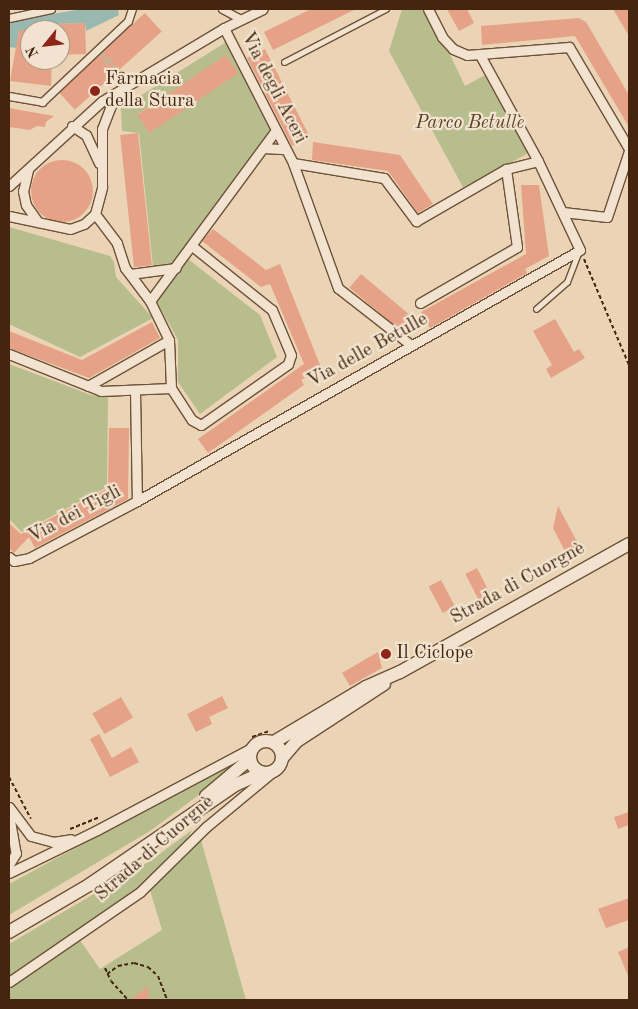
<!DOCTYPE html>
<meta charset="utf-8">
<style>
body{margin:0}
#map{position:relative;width:638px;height:1009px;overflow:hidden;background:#ead4b5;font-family:"Old Standard TT",serif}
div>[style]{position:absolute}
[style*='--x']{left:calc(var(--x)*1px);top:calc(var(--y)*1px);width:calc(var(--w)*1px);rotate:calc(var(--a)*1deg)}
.green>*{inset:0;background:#b7bd8d}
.water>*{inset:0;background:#98b8b0}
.building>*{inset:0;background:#e6a287;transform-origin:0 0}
.round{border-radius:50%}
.pedestrian-tunnel>*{height:7px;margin-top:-3.5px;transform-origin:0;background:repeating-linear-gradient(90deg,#c9b194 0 7px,transparent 0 10.5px)}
.path>*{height:2px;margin-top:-1px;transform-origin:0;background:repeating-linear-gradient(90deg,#45250e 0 4px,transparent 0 6.5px)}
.roads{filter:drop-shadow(1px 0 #6e5138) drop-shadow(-1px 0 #6e5138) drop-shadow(0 1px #6e5138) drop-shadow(0 -1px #6e5138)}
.service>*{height:4.5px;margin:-2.25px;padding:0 2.25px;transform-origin:2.25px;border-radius:2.25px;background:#f1e3cf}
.pedestrian>*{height:7px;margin:-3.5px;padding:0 3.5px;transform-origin:3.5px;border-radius:3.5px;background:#f1e3cf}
.minor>*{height:9px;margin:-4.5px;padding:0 4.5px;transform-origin:4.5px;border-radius:4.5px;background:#f1e3cf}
.secondary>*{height:12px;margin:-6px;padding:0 6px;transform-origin:6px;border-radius:6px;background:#f1e3cf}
.secondary>.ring{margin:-6px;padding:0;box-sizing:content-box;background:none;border:12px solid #f1e3cf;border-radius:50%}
.dots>*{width:14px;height:14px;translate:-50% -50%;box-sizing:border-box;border:2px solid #f1e3cf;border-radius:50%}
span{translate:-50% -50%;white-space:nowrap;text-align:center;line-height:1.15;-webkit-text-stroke:4.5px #f1e3cf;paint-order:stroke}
.poi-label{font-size:19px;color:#45250e}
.left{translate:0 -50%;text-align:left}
.street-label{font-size:19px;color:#45250e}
.park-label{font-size:19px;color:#5c4327;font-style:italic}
.frame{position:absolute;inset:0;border:10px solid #45250e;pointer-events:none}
.north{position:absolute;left:20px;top:20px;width:50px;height:50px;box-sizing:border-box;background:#f1e3cf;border:1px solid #ac9782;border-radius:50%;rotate:241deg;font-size:14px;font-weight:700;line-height:20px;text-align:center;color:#45250e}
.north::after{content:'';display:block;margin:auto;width:18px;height:22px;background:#8f2418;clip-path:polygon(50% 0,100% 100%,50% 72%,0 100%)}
</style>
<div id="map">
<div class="green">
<i style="clip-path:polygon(402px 9px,428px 9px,465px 86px,485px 75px,528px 153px,464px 189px,389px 51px)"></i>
<i style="clip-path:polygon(evenodd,226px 42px,271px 131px,172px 265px,153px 267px,139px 133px,122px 131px,121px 108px,226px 42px,226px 56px,237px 73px,149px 132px,138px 114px,226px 56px)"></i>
<i style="clip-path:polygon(9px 227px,110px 256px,114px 262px,116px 277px,153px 318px,80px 357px,9px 324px)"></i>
<i style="clip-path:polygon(188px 259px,260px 315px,277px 357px,200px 414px,178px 382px,178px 340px,157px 302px)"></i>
<i style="clip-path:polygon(9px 364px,91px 395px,108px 397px,107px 487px,22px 532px,9px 519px)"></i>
<i style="clip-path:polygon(234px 762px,230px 772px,150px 831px,9px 915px,9px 884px)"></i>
<i style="clip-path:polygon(192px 830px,186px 842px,132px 893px,9px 976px,9px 944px,150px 861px)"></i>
<i style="clip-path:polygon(201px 840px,246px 1000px,9px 1000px,9px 986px,80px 940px,100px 969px,162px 930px,150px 890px)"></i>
</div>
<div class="water">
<i style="clip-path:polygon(83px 9px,118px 9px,119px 15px,86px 31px,85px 23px,52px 24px,51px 30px,30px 30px,16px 48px,10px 47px,9px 21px)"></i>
</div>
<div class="building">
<i style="clip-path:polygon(311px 9px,356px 9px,273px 50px,264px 32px)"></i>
<i style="clip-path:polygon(447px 9px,467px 9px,474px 23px,459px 31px)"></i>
<i style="clip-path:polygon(613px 9px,629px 9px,629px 36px)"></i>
<i style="left:145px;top:13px;width:25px;height:117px;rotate:48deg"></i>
<i style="clip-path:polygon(579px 18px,586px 22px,629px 95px,629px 127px,575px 36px,482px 45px,481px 26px)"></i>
<i style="left:85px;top:23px;width:31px;height:25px;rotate:88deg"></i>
<i style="clip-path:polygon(19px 30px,30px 31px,30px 60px,52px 60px,51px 86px,10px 81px)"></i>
<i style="left:265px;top:49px;width:99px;height:20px;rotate:63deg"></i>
<i style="left:226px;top:55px;width:22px;height:107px;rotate:56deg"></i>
<i style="clip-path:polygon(9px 108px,54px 116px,46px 122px,45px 127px,37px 126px,30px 130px,9px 127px)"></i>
<i style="left:138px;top:133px;width:133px;height:18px;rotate:84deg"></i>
<i style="clip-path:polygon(313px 142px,400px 155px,433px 204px,418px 213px,388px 171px,312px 160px)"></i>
<i class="round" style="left:31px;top:160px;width:62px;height:62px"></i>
<i style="clip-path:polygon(521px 185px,539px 185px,549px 256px,525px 269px,527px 273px,430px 328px,421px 312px,526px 254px)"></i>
<i style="clip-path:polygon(213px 229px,266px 270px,280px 264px,322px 370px,301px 380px,304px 385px,208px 453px,198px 439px,304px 364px,270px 284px,261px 287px,202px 241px)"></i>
<i style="left:361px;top:274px;width:74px;height:18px;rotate:40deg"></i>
<i style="clip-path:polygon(555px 319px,574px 352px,579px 349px,585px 358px,551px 378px,546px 369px,552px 365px,533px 331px)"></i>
<i style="clip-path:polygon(152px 322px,160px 338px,89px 378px,9px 348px,9px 331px,82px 360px)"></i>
<i style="clip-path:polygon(109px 428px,129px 428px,128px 499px,35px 548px,29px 537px,14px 553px,9px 548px,9px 523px,21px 534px,108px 488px)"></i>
<i style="clip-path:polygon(558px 506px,582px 551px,569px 559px,553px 528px)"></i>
<i style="left:477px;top:568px;width:34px;height:13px;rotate:63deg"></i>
<i style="left:441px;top:580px;width:30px;height:14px;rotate:62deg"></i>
<i style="clip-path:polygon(378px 652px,382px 668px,350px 686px,342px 673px)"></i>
<i style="clip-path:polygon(222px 696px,228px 708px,209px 717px,212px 724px,196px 732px,187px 714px)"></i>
<i style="left:121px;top:697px;width:24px;height:33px;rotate:60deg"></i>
<i style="clip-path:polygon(99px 734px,112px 758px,131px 747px,139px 762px,110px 777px,90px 739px)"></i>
<i style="clip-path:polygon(629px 812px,629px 825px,618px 829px,614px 817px)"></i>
<i style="clip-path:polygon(629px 898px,629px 920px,606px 928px,598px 909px)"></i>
<i style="clip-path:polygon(629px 947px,629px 978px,618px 952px)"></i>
<i style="clip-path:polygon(148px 986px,149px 1000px,131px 1000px)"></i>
</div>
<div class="pedestrian-tunnel">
<i style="--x:98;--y:50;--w:35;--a:49"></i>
</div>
<div class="path">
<i style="--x:584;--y:259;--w:115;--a:67"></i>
<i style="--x:252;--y:737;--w:18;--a:-19"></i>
<i style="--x:9;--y:777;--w:47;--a:62.4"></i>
<i style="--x:70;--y:829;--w:32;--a:-22"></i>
<i style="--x:105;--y:968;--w:14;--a:65"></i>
<i style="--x:111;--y:981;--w:25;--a:48"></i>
<i style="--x:107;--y:974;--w:14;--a:-36"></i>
<i style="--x:118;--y:966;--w:16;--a:-11"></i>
<i style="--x:134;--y:963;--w:15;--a:16"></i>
<i style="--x:148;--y:967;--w:13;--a:42"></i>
<i style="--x:158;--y:976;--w:26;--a:69"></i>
</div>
<div class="roads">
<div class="service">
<i style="--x:284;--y:62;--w:115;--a:-27.5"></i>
<i style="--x:536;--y:309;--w:41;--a:-41.1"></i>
<i style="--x:567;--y:282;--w:33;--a:-69"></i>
</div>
<div class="pedestrian">
<i style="--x:222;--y:9;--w:21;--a:28"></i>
<i style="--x:9;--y:18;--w:43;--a:-12.1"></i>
<i style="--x:121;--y:76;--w:12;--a:59"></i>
<i style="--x:9;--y:96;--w:34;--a:10"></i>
<i style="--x:42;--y:102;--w:118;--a:-43.3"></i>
<i style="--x:128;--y:21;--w:13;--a:-72"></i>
</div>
<div class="minor">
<i style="--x:428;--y:9;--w:31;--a:63"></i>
<i style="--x:442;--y:37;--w:16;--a:47"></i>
<i style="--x:453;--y:49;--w:15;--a:23"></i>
<i style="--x:467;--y:55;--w:102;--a:-4.5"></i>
<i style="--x:569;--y:47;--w:118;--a:59.5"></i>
<i style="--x:224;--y:28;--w:152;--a:62.9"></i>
<i style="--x:293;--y:163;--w:133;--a:70.2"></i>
<i style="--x:338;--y:288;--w:93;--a:38"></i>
<i style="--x:72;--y:126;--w:17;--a:33"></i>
<i style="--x:86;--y:135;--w:31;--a:65"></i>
<i style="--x:263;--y:148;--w:22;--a:3"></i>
<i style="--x:293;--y:163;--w:92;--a:9.4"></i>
<i style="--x:384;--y:178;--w:54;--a:53.3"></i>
<i style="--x:416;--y:221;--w:104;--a:-30"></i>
<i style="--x:28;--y:170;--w:22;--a:103"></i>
<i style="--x:23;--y:191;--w:14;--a:78"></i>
<i style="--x:26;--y:205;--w:21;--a:55"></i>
<i style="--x:9;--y:186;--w:126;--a:-42.4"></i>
<i style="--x:102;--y:101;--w:142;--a:-30.9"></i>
<i style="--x:224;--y:28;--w:43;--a:-26"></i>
<i style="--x:563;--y:212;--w:44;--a:6.5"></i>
<i style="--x:607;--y:217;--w:70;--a:-71.6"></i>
<i style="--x:9;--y:216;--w:62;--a:12"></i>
<i style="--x:70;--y:229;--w:15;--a:-20"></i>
<i style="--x:84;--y:224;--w:15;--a:-42"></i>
<i style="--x:95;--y:214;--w:28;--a:-75"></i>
<i style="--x:102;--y:187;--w:58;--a:-90"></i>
<i style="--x:102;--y:129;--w:26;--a:-69"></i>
<i style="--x:111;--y:105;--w:17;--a:-50"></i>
<i style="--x:130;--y:274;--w:46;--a:-7.4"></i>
<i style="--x:150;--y:301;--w:212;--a:-53.6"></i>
<i style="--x:420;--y:303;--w:112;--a:-30"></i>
<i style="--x:517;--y:247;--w:79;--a:-98"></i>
<i style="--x:506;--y:169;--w:33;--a:-14"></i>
<i style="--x:169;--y:340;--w:48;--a:87.6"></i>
<i style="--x:171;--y:388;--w:38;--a:57"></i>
<i style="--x:192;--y:420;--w:10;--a:29"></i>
<i style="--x:201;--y:425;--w:106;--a:-35"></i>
<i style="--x:288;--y:364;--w:9;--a:-72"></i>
<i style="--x:291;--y:355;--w:49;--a:-112.9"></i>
<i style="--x:272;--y:310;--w:102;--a:-141.3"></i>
<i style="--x:9;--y:354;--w:99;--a:21.9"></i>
<i style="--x:101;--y:391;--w:70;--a:-2.5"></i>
<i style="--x:88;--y:386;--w:93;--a:-29.6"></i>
<i style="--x:169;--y:340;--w:43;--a:-116"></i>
<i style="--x:150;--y:301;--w:41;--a:-127.1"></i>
<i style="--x:125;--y:268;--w:26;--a:-108"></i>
<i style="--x:117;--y:243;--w:36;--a:-127"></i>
<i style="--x:135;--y:390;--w:111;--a:89"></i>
<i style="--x:9;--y:557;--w:6;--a:39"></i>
<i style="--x:14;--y:561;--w:15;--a:-11"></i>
<i style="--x:29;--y:558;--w:122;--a:-27.8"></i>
<i style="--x:137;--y:501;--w:509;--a:-29.54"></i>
<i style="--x:580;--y:250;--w:98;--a:-115.3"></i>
<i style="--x:538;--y:161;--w:121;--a:-118.7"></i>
<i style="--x:9;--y:807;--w:36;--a:53"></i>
<i style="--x:31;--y:836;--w:23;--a:15"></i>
<i style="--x:53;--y:842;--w:18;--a:-9"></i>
<i style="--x:9;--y:815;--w:39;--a:80"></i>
<i style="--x:16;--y:853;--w:13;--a:122"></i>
<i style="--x:9;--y:873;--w:98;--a:-26"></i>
<i style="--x:97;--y:830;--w:177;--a:-28"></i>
<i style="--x:9;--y:982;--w:159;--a:-34.5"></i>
<i style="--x:140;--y:892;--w:93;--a:-44.6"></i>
<i style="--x:206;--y:827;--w:85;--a:-39.7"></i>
</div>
<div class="secondary">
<i class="ring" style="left:250px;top:741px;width:20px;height:20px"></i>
<i style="--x:274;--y:742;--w:107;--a:-30.9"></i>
<i style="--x:366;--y:687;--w:37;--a:-24"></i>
<i style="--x:400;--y:672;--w:262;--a:-29.2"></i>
<i style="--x:283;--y:757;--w:21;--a:-49"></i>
<i style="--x:297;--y:741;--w:104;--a:-33.2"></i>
<i style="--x:206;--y:796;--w:57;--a:-40.1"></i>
<i style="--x:9;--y:932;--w:93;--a:-30.4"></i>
<i style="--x:89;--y:885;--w:177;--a:-34.4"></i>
<i style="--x:235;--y:785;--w:30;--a:-24"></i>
</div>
</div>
<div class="dots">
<i style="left:95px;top:91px;background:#8f2418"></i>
<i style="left:386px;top:654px;background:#8f2418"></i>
</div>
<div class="poi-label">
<span class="left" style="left:105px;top:91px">Farmacia<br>della Stura</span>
<span class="left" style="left:396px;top:654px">Il Ciclope</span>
</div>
<div class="street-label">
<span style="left:273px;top:88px;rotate:63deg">Via degli Aceri</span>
<span style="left:368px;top:351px;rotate:-29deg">Via delle Betulle</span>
<span style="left:75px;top:515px;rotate:-28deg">Via dei Tigli</span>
<span style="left:518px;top:584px;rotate:-29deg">Strada di Cuorgnè</span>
<span style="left:155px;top:849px;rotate:-41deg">Strada di Cuorgnè</span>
</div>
<div class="park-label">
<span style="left:470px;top:124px">Parco Betulle</span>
</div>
<div class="frame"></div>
<div class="north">N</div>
</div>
